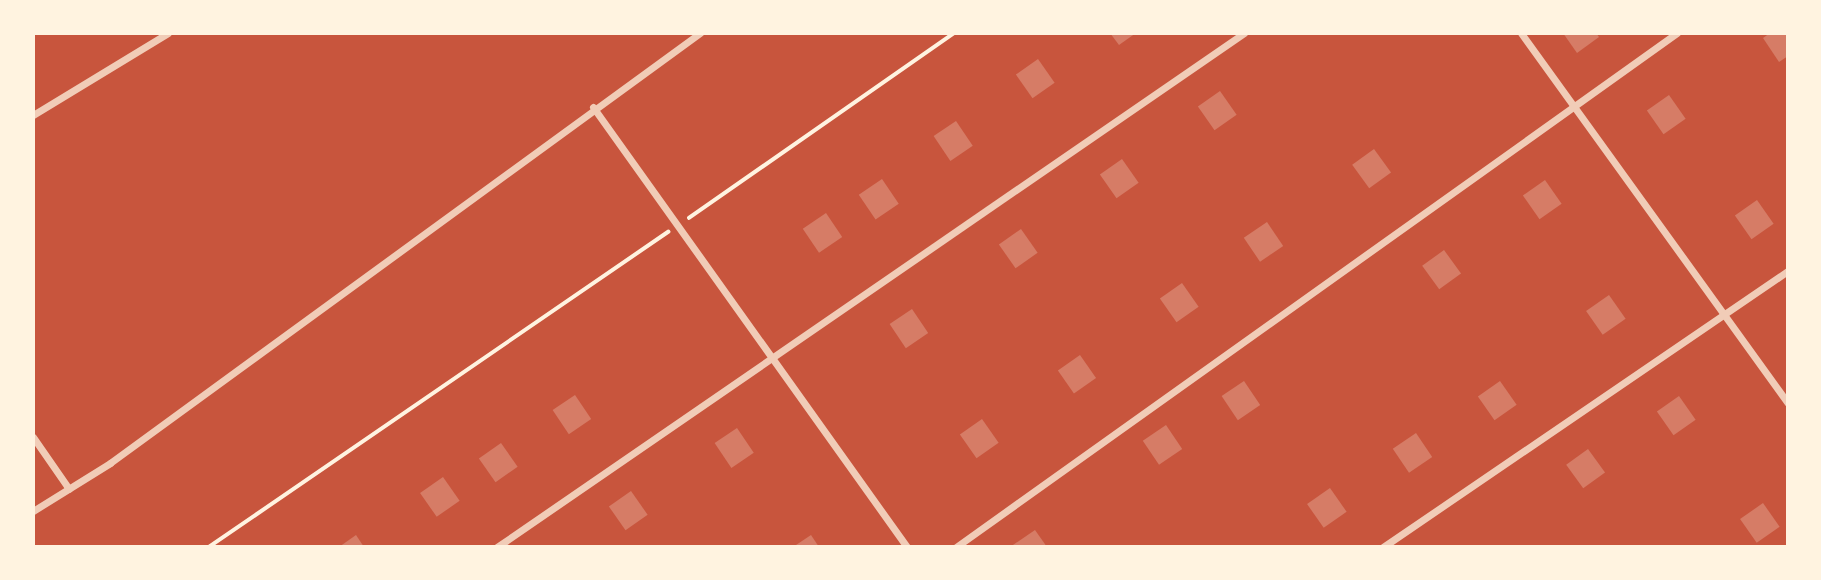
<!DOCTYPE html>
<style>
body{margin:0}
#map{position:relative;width:1821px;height:580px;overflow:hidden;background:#c8553d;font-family:Overpass,sans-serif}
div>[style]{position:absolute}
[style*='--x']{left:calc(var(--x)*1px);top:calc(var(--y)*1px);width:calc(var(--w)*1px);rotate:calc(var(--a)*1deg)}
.building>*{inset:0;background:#d67c66;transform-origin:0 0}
.path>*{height:3.5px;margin:-1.75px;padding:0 1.75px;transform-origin:1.75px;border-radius:1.75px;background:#fff3e0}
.minor>*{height:7px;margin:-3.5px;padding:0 3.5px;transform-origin:3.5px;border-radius:3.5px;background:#f1ccb7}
span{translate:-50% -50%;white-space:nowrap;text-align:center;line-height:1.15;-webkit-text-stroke:7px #fff3e0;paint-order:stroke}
.frame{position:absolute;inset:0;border:35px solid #fff3e0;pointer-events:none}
</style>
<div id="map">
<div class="building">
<i style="clip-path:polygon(1110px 33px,1136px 33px,1119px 45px)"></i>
<i style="clip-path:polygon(1563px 33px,1596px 33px,1599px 37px,1577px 53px)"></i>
<i style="clip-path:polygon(1770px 33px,1788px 33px,1788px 56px,1779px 62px,1763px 38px)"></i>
<i style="left:1038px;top:59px;width:29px;height:27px;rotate:55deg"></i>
<i style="left:1220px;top:91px;width:29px;height:27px;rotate:55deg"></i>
<i style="left:1669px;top:95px;width:29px;height:27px;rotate:55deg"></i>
<i style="left:956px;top:121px;width:30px;height:27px;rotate:56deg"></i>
<i style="left:1374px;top:149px;width:29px;height:27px;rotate:54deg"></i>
<i style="left:1122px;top:159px;width:29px;height:27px;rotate:55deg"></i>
<i style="left:882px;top:179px;width:30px;height:28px;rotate:56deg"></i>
<i style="left:1545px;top:180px;width:29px;height:27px;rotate:55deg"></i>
<i style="left:1757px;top:200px;width:29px;height:27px;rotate:55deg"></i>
<i style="left:826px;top:213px;width:29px;height:28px;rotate:56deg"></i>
<i style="left:1267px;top:222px;width:29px;height:28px;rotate:56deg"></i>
<i style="left:1021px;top:229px;width:29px;height:27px;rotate:55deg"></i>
<i style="left:1444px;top:250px;width:29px;height:27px;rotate:54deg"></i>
<i style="left:1182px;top:283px;width:29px;height:27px;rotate:55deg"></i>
<i style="left:1609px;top:295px;width:29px;height:28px;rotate:55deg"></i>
<i style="left:912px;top:309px;width:29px;height:27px;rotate:56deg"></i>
<i style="left:1080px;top:355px;width:28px;height:27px;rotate:55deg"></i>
<i style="left:1244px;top:381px;width:29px;height:27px;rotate:56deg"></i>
<i style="left:1500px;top:381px;width:29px;height:27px;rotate:55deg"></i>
<i style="left:575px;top:395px;width:29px;height:27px;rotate:56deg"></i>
<i style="left:1679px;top:396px;width:29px;height:27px;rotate:55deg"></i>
<i style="left:982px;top:419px;width:29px;height:27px;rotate:55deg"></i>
<i style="left:1166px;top:425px;width:29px;height:28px;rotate:56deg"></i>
<i style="left:737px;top:428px;width:30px;height:27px;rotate:56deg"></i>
<i style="left:1416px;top:433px;width:29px;height:28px;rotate:56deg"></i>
<i style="left:501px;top:443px;width:29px;height:27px;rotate:55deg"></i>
<i style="left:1588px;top:449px;width:29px;height:27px;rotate:54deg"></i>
<i style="left:443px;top:477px;width:29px;height:28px;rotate:55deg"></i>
<i style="left:1330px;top:488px;width:29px;height:28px;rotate:55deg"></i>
<i style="left:631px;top:491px;width:29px;height:27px;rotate:55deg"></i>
<i style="left:1763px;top:503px;width:29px;height:28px;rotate:55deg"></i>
<i style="clip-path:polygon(1035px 530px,1047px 547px,1010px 547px)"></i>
<i style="clip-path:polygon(356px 535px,364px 547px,339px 547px)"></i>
<i style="clip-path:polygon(811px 535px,819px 547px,793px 547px)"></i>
</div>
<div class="path">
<i style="--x:689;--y:218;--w:323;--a:-34.9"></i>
<i style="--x:209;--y:547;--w:557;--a:-34.46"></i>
</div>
<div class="minor">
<i style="--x:1521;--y:33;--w:456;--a:54.2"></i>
<i style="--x:593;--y:107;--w:541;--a:54.49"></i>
<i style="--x:33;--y:115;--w:158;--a:-31.3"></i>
<i style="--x:33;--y:437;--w:63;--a:55.3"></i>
<i style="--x:33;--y:511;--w:91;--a:-31.9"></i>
<i style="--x:110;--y:463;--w:730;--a:-36.09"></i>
<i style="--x:497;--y:547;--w:907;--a:-34.53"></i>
<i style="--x:956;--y:547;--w:885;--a:-35.49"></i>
<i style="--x:1383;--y:547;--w:490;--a:-34.3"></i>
</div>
<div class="frame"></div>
</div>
